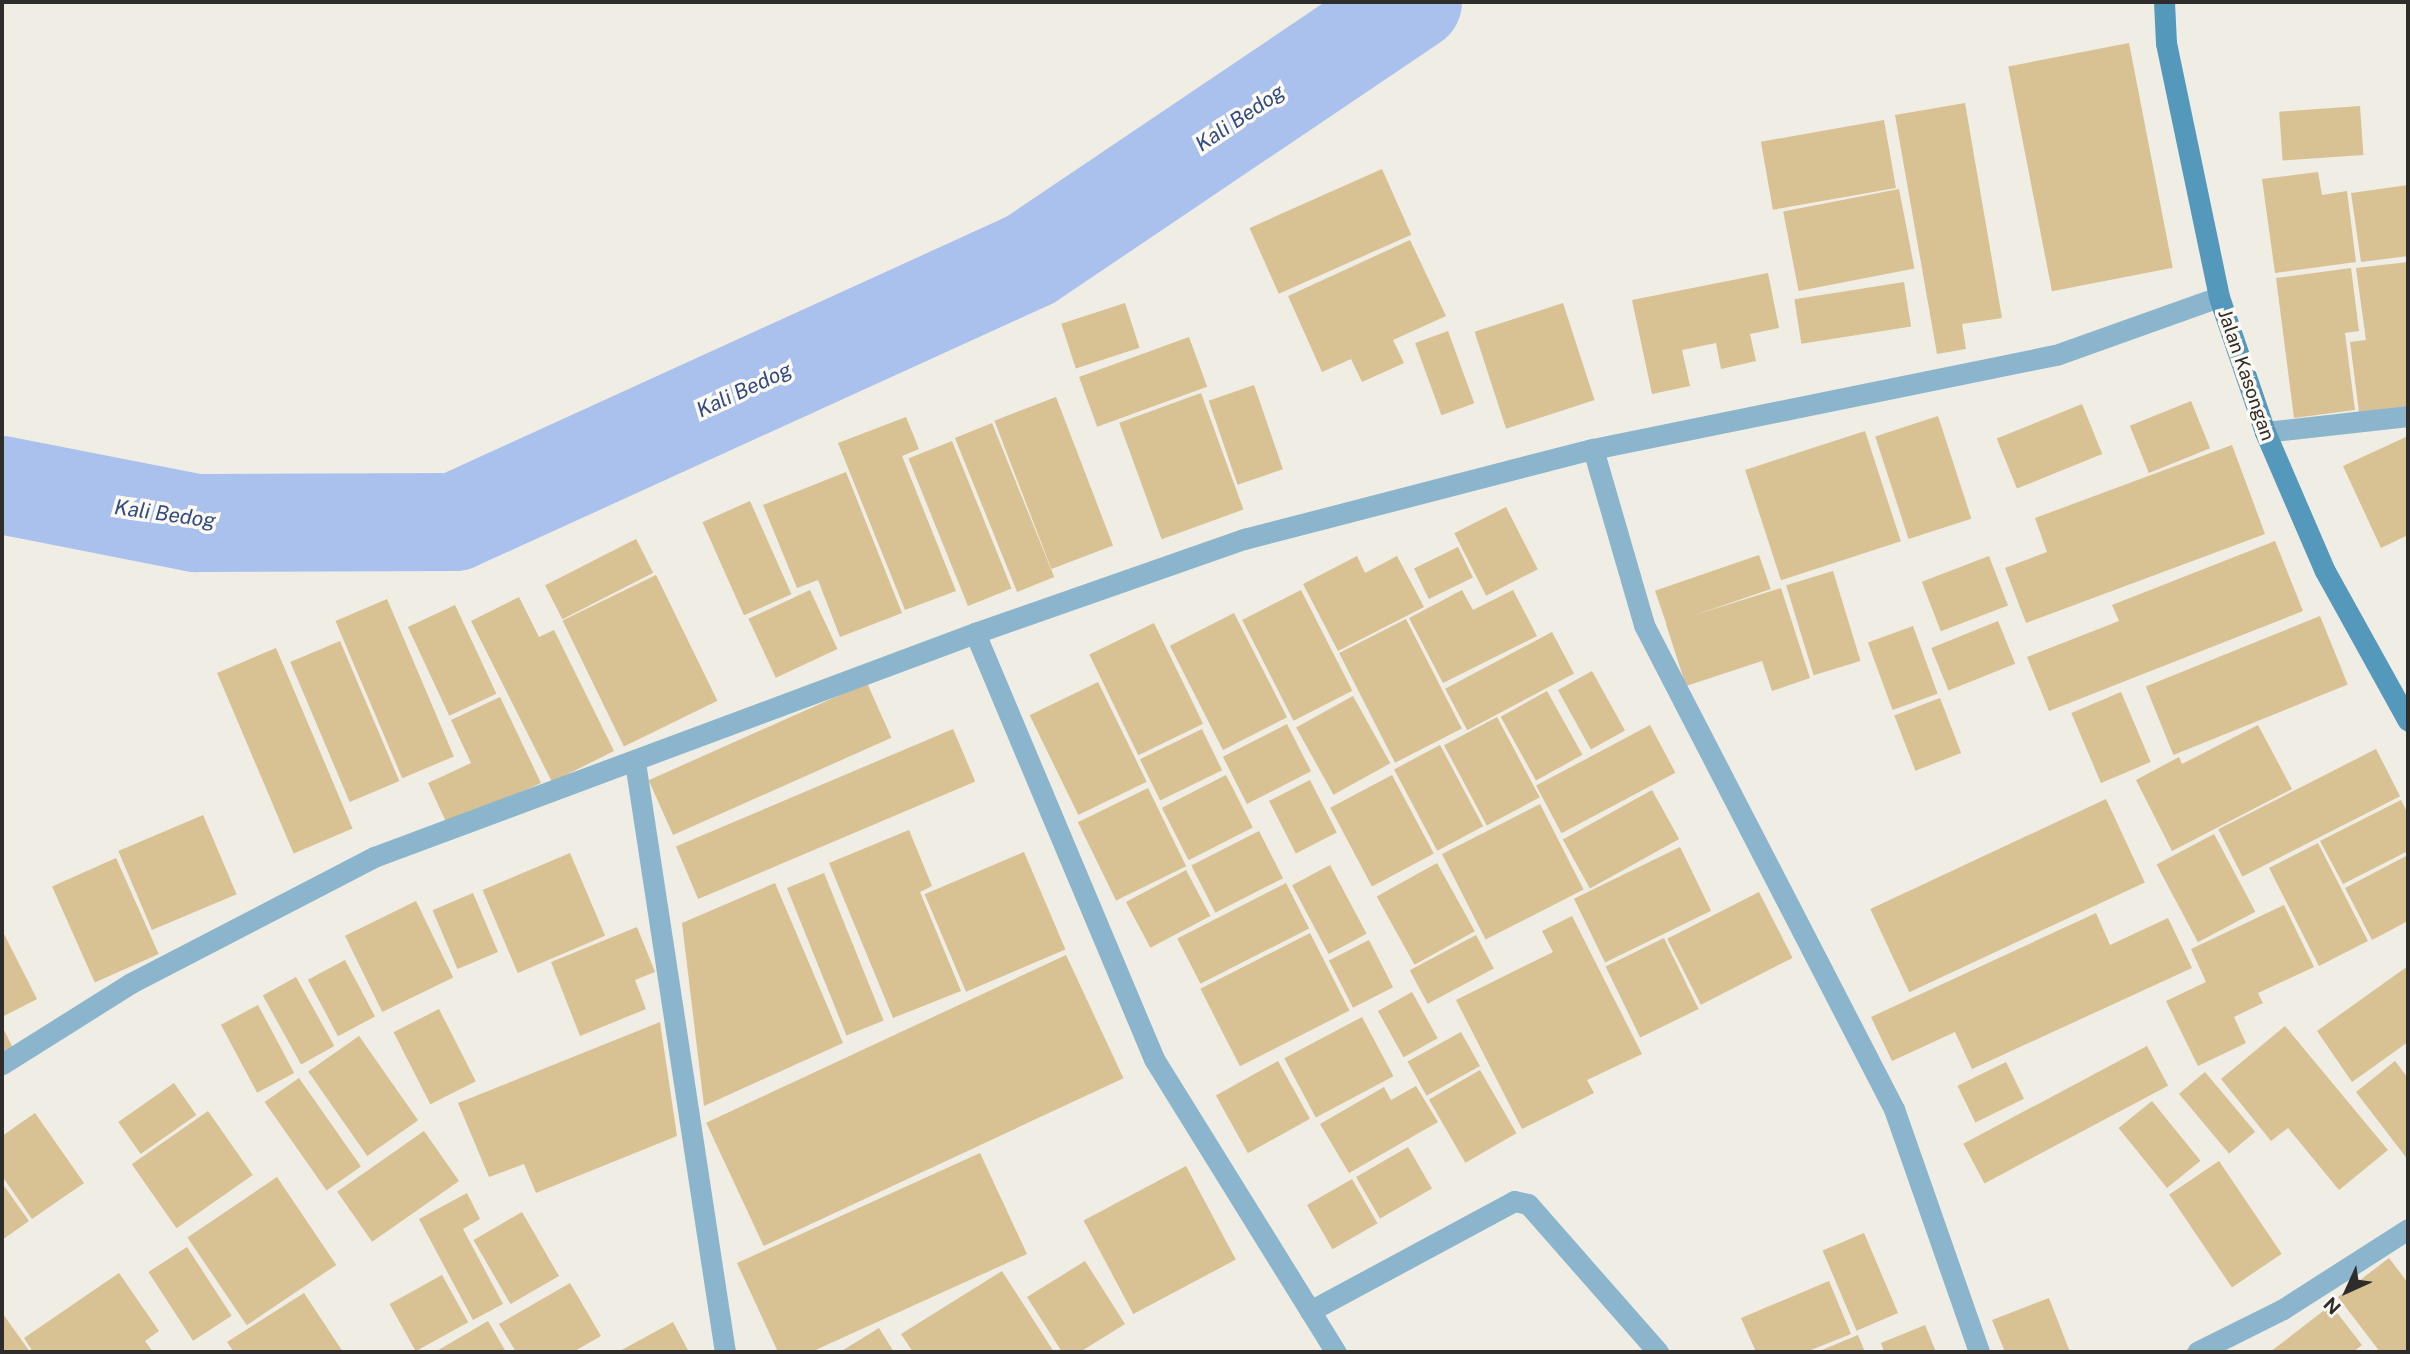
<!DOCTYPE html>
<style>
body{margin:0}
#map{position:relative;width:2410px;height:1354px;overflow:hidden;background:#f0ede5;font-family:"Public Sans",sans-serif}
div>[style]{position:absolute}
[style*='--x']{left:calc(var(--x)*1px);top:calc(var(--y)*1px);width:calc(var(--w)*1px);rotate:calc(var(--a)*1deg)}
.river>*{height:98px;margin:-49px;padding:0 49px;transform-origin:49px;border-radius:49px;background:#a9c1ec}
.building>*{inset:0;background:#d8c192;transform-origin:0 0}
.minor>*{height:21px;margin:-10.5px;padding:0 10.5px;transform-origin:10.5px;border-radius:10.5px;background:#8ab5cc}
.secondary>*{height:21px;margin:-10.5px;padding:0 10.5px;transform-origin:10.5px;border-radius:10.5px;background:#5499bb}
span{translate:-50% -50%;white-space:nowrap;text-align:center;line-height:1.15;-webkit-text-stroke:7px #fdfaf3;paint-order:stroke}
.street-label{font-size:19px;color:#2f2d2b}
.water-label{font-size:21px;color:#2f4b82;font-style:italic}
.frame{position:absolute;inset:0;border:4px solid #2f2d2b;pointer-events:none}
.north{position:absolute;left:2312px;top:1256px;width:70px;height:70px;-webkit-text-stroke:5px #fdfaf3;paint-order:stroke;rotate:225deg;font-size:19px;font-weight:700;line-height:28px;text-align:center;color:#2f2d2b}
.north::after{content:'';display:block;margin:auto;width:24px;height:32px;background:#2f2d2b;clip-path:polygon(50% 0,100% 100%,50% 72%,0 100%)}
</style>
<div id="map">
<div class="river">
<i style="--x:2;--y:485;--w:198;--a:11.1"></i>
<i style="--x:196;--y:523;--w:259;--a:-0.2"></i>
<i style="--x:455;--y:522;--w:632;--a:-24.5"></i>
<i style="--x:1030;--y:260;--w:462;--a:-34"></i>
</div>
<div class="building">
<i style="left:2129px;top:43px;width:229px;height:123px;rotate:79deg"></i>
<i style="clip-path:polygon(1965px 103px,2002px 318px,1962px 324px,1966px 349px,1937px 354px,1895px 115px)"></i>
<i style="left:2360px;top:106px;width:49px;height:81px;rotate:86deg"></i>
<i style="left:1884px;top:120px;width:69px;height:125px;rotate:80deg"></i>
<i style="left:1382px;top:169px;width:72px;height:145px;rotate:66deg"></i>
<i style="clip-path:polygon(2318px 172px,2322px 195px,2347px 191px,2356px 262px,2275px 273px,2262px 179px)"></i>
<i style="clip-path:polygon(2408px 185px,2408px 256px,2361px 262px,2351px 193px)"></i>
<i style="left:1899px;top:189px;width:81px;height:118px;rotate:79deg"></i>
<i style="clip-path:polygon(1410px 240px,1446px 316px,1393px 340px,1404px 363px,1362px 382px,1351px 359px,1322px 372px,1288px 296px)"></i>
<i style="clip-path:polygon(2408px 262px,2408px 406px,2359px 412px,2350px 342px,2366px 340px,2356px 268px)"></i>
<i style="clip-path:polygon(2351px 268px,2359px 331px,2345px 333px,2355px 410px,2294px 418px,2276px 278px)"></i>
<i style="clip-path:polygon(1768px 273px,1779px 328px,1750px 334px,1756px 361px,1721px 369px,1716px 343px,1682px 350px,1690px 386px,1652px 394px,1632px 300px)"></i>
<i style="left:1904px;top:282px;width:45px;height:111px;rotate:81deg"></i>
<i style="left:1125px;top:303px;width:47px;height:67px;rotate:72deg"></i>
<i style="left:1563px;top:303px;width:102px;height:93px;rotate:72deg"></i>
<i style="left:1448px;top:331px;width:77px;height:35px;rotate:70deg"></i>
<i style="left:1189px;top:337px;width:53px;height:117px;rotate:70deg"></i>
<i style="left:1254px;top:385px;width:89px;height:48px;rotate:71deg"></i>
<i style="left:1201px;top:393px;width:124px;height:87px;rotate:70deg"></i>
<i style="left:1056px;top:397px;width:159px;height:66px;rotate:69deg"></i>
<i style="left:2191px;top:401px;width:51px;height:66px;rotate:68deg"></i>
<i style="left:2082px;top:404px;width:54px;height:92px;rotate:68deg"></i>
<i style="left:1938px;top:416px;width:108px;height:66px;rotate:72deg"></i>
<i style="clip-path:polygon(906px 417px,919px 449px,902px 456px,956px 591px,905px 610px,838px 443px)"></i>
<i style="left:992px;top:423px;width:166px;height:40px;rotate:68deg"></i>
<i style="left:1865px;top:431px;width:116px;height:126px;rotate:72deg"></i>
<i style="clip-path:polygon(2408px 436px,2408px 535px,2381px 548px,2343px 466px)"></i>
<i style="left:952px;top:441px;width:159px;height:47px;rotate:68deg"></i>
<i style="clip-path:polygon(2232px 445px,2265px 534px,2026px 623px,2005px 568px,2047px 552px,2035px 518px)"></i>
<i style="clip-path:polygon(846px 472px,902px 613px,840px 637px,818px 580px,797px 588px,763px 505px)"></i>
<i style="left:750px;top:501px;width:102px;height:52px;rotate:66deg"></i>
<i style="left:1506px;top:507px;width:70px;height:58px;rotate:63deg"></i>
<i style="left:636px;top:539px;width:38px;height:102px;rotate:63deg"></i>
<i style="clip-path:polygon(2275px 541px,2303px 611px,2049px 711px,2027px 657px,2119px 621px,2112px 605px)"></i>
<i style="left:1458px;top:547px;width:34px;height:49px;rotate:64deg"></i>
<i style="left:1759px;top:555px;width:36px;height:110px;rotate:71deg"></i>
<i style="clip-path:polygon(1357px 556px,1365px 573px,1397px 556px,1424px 607px,1338px 651px,1303px 584px)"></i>
<i style="left:1989px;top:556px;width:53px;height:72px;rotate:69deg"></i>
<i style="left:1833px;top:571px;width:94px;height:49px;rotate:73deg"></i>
<i style="left:656px;top:575px;width:140px;height:104px;rotate:64deg"></i>
<i style="clip-path:polygon(1781px 588px,1810px 678px,1772px 691px,1762px 661px,1686px 686px,1666px 624px)"></i>
<i style="left:810px;top:590px;width:65px;height:68px;rotate:65deg"></i>
<i style="left:1301px;top:590px;width:113px;height:66px;rotate:63deg"></i>
<i style="clip-path:polygon(1462px 590px,1473px 610px,1513px 590px,1537px 636px,1443px 683px,1409px 618px)"></i>
<i style="clip-path:polygon(519px 597px,539px 637px,554px 630px,614px 751px,552px 782px,471px 621px)"></i>
<i style="left:387px;top:599px;width:171px;height:56px;rotate:67deg"></i>
<i style="left:455px;top:605px;width:98px;height:52px;rotate:65deg"></i>
<i style="left:1234px;top:613px;width:117px;height:72px;rotate:63deg"></i>
<i style="left:2320px;top:616px;width:74px;height:188px;rotate:68deg"></i>
<i style="left:1406px;top:619px;width:123px;height:75px;rotate:63deg"></i>
<i style="left:1998px;top:621px;width:46px;height:72px;rotate:68deg"></i>
<i style="left:1154px;top:623px;width:112px;height:72px;rotate:64deg"></i>
<i style="left:1913px;top:626px;width:72px;height:48px;rotate:70deg"></i>
<i style="left:1552px;top:632px;width:47px;height:121px;rotate:62deg"></i>
<i style="left:340px;top:641px;width:152px;height:54px;rotate:67deg"></i>
<i style="left:276px;top:648px;width:196px;height:64px;rotate:67deg"></i>
<i style="left:1592px;top:671px;width:68px;height:39px;rotate:61deg"></i>
<i style="left:1098px;top:682px;width:111px;height:76px;rotate:64deg"></i>
<i style="left:867px;top:683px;width:60px;height:239px;rotate:66deg"></i>
<i style="left:1547px;top:691px;width:73px;height:53px;rotate:61deg"></i>
<i style="left:2121px;top:692px;width:76px;height:54px;rotate:67deg"></i>
<i style="left:1353px;top:696px;width:77px;height:65px;rotate:61deg"></i>
<i style="clip-path:polygon(500px 697px,541px 783px,448px 826px,428px 783px,471px 763px,451px 720px)"></i>
<i style="left:1940px;top:698px;width:59px;height:49px;rotate:69deg"></i>
<i style="left:1497px;top:717px;width:91px;height:60px;rotate:62deg"></i>
<i style="left:1287px;top:724px;width:53px;height:72px;rotate:63deg"></i>
<i style="left:1650px;top:725px;width:54px;height:129px;rotate:62deg"></i>
<i style="clip-path:polygon(2258px 725px,2292px 789px,2172px 851px,2136px 780px,2179px 757px,2182px 764px)"></i>
<i style="left:953px;top:729px;width:57px;height:301px;rotate:67deg"></i>
<i style="left:1202px;top:729px;width:46px;height:69px;rotate:64deg"></i>
<i style="left:1440px;top:745px;width:92px;height:52px;rotate:62deg"></i>
<i style="left:2376px;top:749px;width:53px;height:177px;rotate:63deg"></i>
<i style="left:1226px;top:775px;width:59px;height:72px;rotate:63deg"></i>
<i style="left:1392px;top:775px;width:89px;height:70px;rotate:62deg"></i>
<i style="left:1310px;top:780px;width:59px;height:46px;rotate:63deg"></i>
<i style="left:1148px;top:788px;width:87px;height:78px;rotate:64deg"></i>
<i style="left:1652px;top:790px;width:56px;height:102px;rotate:61deg"></i>
<i style="left:2106px;top:799px;width:92px;height:260px;rotate:65deg"></i>
<i style="clip-path:polygon(2401px 800px,2408px 814px,2408px 851px,2343px 884px,2320px 841px)"></i>
<i style="left:1540px;top:804px;width:96px;height:110px;rotate:63deg"></i>
<i style="left:203px;top:815px;width:86px;height:92px;rotate:67deg"></i>
<i style="clip-path:polygon(909px 830px,932px 886px,920px 892px,961px 991px,893px 1018px,829px 863px)"></i>
<i style="left:1259px;top:831px;width:53px;height:76px;rotate:63deg"></i>
<i style="left:2214px;top:834px;width:88px;height:65px;rotate:62deg"></i>
<i style="left:2318px;top:843px;width:110px;height:55px;rotate:63deg"></i>
<i style="left:1680px;top:847px;width:71px;height:118px;rotate:64deg"></i>
<i style="left:1024px;top:852px;width:106px;height:108px;rotate:67deg"></i>
<i style="left:570px;top:853px;width:90px;height:95px;rotate:67deg"></i>
<i style="clip-path:polygon(2408px 855px,2408px 921px,2372px 940px,2345px 888px)"></i>
<i style="left:116px;top:858px;width:105px;height:70px;rotate:66deg"></i>
<i style="left:1437px;top:863px;width:78px;height:69px;rotate:61deg"></i>
<i style="left:1330px;top:865px;width:78px;height:43px;rotate:62deg"></i>
<i style="left:1186px;top:870px;width:52px;height:68px;rotate:62deg"></i>
<i style="left:824px;top:873px;width:159px;height:40px;rotate:68deg"></i>
<i style="clip-path:polygon(775px 883px,843px 1043px,704px 1106px,682px 923px)"></i>
<i style="left:1286px;top:883px;width:51px;height:122px;rotate:63deg"></i>
<i style="left:1759px;top:892px;width:74px;height:103px;rotate:63deg"></i>
<i style="left:473px;top:893px;width:64px;height:44px;rotate:67deg"></i>
<i style="left:416px;top:901px;width:85px;height:79px;rotate:64deg"></i>
<i style="clip-path:polygon(2284px 905px,2314px 967px,2258px 993px,2263px 1003px,2234px 1017px,2246px 1043px,2198px 1066px,2166px 1001px,2206px 982px,2191px 949px)"></i>
<i style="clip-path:polygon(2096px 913px,2110px 945px,2168px 918px,2192px 968px,1972px 1069px,1955px 1032px,1892px 1061px,1871px 1017px)"></i>
<i style="clip-path:polygon(1572px 916px,1642px 1054px,1587px 1080px,1594px 1093px,1522px 1129px,1456px 1000px,1553px 952px,1542px 931px)"></i>
<i style="clip-path:polygon(637px 927px,655px 972px,635px 980px,646px 1009px,580px 1036px,551px 962px)"></i>
<i style="clip-path:polygon(2px 930px,37px 999px,2px 1017px)"></i>
<i style="left:1310px;top:933px;width:87px;height:123px;rotate:63deg"></i>
<i style="left:1476px;top:935px;width:38px;height:75px;rotate:62deg"></i>
<i style="left:1664px;top:938px;width:79px;height:65px;rotate:64deg"></i>
<i style="left:1369px;top:940px;width:53px;height:45px;rotate:63deg"></i>
<i style="left:1066px;top:955px;width:136px;height:397px;rotate:65deg"></i>
<i style="left:345px;top:960px;width:64px;height:42px;rotate:62deg"></i>
<i style="clip-path:polygon(2408px 966px,2408px 1042px,2352px 1082px,2317px 1031px)"></i>
<i style="left:296px;top:977px;width:79px;height:38px;rotate:61deg"></i>
<i style="left:1412px;top:992px;width:53px;height:39px;rotate:61deg"></i>
<i style="left:258px;top:1005px;width:77px;height:42px;rotate:62deg"></i>
<i style="left:439px;top:1009px;width:81px;height:51px;rotate:63deg"></i>
<i style="left:1362px;top:1017px;width:67px;height:88px;rotate:62deg"></i>
<i style="clip-path:polygon(660px 1022px,677px 1136px,536px 1193px,524px 1164px,489px 1177px,458px 1103px)"></i>
<i style="clip-path:polygon(2px 1026px,13px 1048px,2px 1054px)"></i>
<i style="clip-path:polygon(2285px 1026px,2388px 1150px,2339px 1190px,2288px 1128px,2271px 1141px,2221px 1079px)"></i>
<i style="left:1461px;top:1032px;width:39px;height:61px;rotate:61deg"></i>
<i style="left:359px;top:1036px;width:103px;height:62px;rotate:55deg"></i>
<i style="left:2147px;top:1046px;width:45px;height:208px;rotate:62deg"></i>
<i style="left:1278px;top:1061px;width:66px;height:71px;rotate:61deg"></i>
<i style="clip-path:polygon(2395px 1061px,2408px 1078px,2408px 1160px,2356px 1092px)"></i>
<i style="left:2006px;top:1062px;width:41px;height:54px;rotate:64deg"></i>
<i style="left:1480px;top:1070px;width:73px;height:59px;rotate:60deg"></i>
<i style="left:2205px;top:1072px;width:78px;height:34px;rotate:50deg"></i>
<i style="left:299px;top:1078px;width:108px;height:42px;rotate:55deg"></i>
<i style="left:174px;top:1083px;width:39px;height:68px;rotate:55deg"></i>
<i style="clip-path:polygon(1416px 1086px,1438px 1122px,1349px 1173px,1320px 1124px,1384px 1087px,1391px 1100px)"></i>
<i style="left:2152px;top:1101px;width:77px;height:43px;rotate:51deg"></i>
<i style="left:208px;top:1111px;width:78px;height:93px;rotate:55deg"></i>
<i style="clip-path:polygon(35px 1113px,84px 1183px,32px 1219px,2px 1176px,2px 1136px)"></i>
<i style="left:424px;top:1131px;width:61px;height:106px;rotate:55deg"></i>
<i style="left:1408px;top:1147px;width:48px;height:60px;rotate:60deg"></i>
<i style="clip-path:polygon(980px 1153px,1027px 1254px,811px 1352px,778px 1352px,737px 1263px)"></i>
<i style="left:2219px;top:1161px;width:112px;height:60px;rotate:56deg"></i>
<i style="left:1186px;top:1166px;width:106px;height:116px;rotate:62deg"></i>
<i style="left:277px;top:1177px;width:106px;height:108px;rotate:56deg"></i>
<i style="left:1352px;top:1179px;width:51px;height:52px;rotate:60deg"></i>
<i style="clip-path:polygon(2px 1183px,29px 1221px,2px 1240px)"></i>
<i style="clip-path:polygon(467px 1193px,480px 1219px,463px 1229px,503px 1304px,473px 1320px,419px 1219px)"></i>
<i style="left:522px;top:1212px;width:74px;height:56px;rotate:60deg"></i>
<i style="left:1864px;top:1233px;width:87px;height:45px;rotate:67deg"></i>
<i style="left:187px;top:1247px;width:82px;height:46px;rotate:57deg"></i>
<i style="clip-path:polygon(2389px 1258px,2408px 1283px,2408px 1352px,2380px 1352px,2338px 1297px)"></i>
<i style="clip-path:polygon(1085px 1261px,1125px 1324px,1080px 1352px,1062px 1352px,1027px 1297px)"></i>
<i style="clip-path:polygon(1002px 1271px,1054px 1352px,913px 1352px,901px 1334px)"></i>
<i style="clip-path:polygon(119px 1273px,159px 1331px,145px 1341px,153px 1352px,33px 1352px,24px 1338px)"></i>
<i style="left:442px;top:1275px;width:54px;height:60px;rotate:61deg"></i>
<i style="clip-path:polygon(1829px 1281px,1851px 1334px,1806px 1352px,1756px 1352px,1741px 1318px)"></i>
<i style="clip-path:polygon(570px 1283px,601px 1336px,573px 1352px,516px 1352px,499px 1324px)"></i>
<i style="clip-path:polygon(304px 1293px,343px 1352px,234px 1352px,227px 1342px)"></i>
<i style="clip-path:polygon(2049px 1298px,2070px 1352px,2005px 1352px,1992px 1320px)"></i>
<i style="clip-path:polygon(2331px 1305px,2362px 1345px,2353px 1352px,2270px 1352px)"></i>
<i style="clip-path:polygon(3px 1314px,30px 1352px,2px 1352px)"></i>
<i style="clip-path:polygon(488px 1321px,506px 1352px,435px 1352px)"></i>
<i style="clip-path:polygon(673px 1322px,689px 1352px,618px 1352px)"></i>
<i style="clip-path:polygon(1925px 1325px,1936px 1352px,1884px 1352px,1881px 1343px)"></i>
<i style="clip-path:polygon(879px 1328px,894px 1352px,840px 1352px)"></i>
<i style="clip-path:polygon(1858px 1335px,1865px 1352px,1817px 1352px)"></i>
</div>
<div class="minor">
<i style="--x:2265;--y:432;--w:144;--a:-6.4"></i>
<i style="--x:1593;--y:449;--w:183;--a:73.8"></i>
<i style="--x:1644;--y:625;--w:545;--a:62.68"></i>
<i style="--x:1894;--y:1109;--w:257;--a:70.7"></i>
<i style="--x:975;--y:633;--w:462;--a:67.2"></i>
<i style="--x:1154;--y:1059;--w:345;--a:58.2"></i>
<i style="--x:635;--y:762;--w:597;--a:81.33"></i>
<i style="--x:2;--y:1064;--w:152;--a:-32.1"></i>
<i style="--x:131;--y:983;--w:274;--a:-27.4"></i>
<i style="--x:374;--y:857;--w:641;--a:-20.44"></i>
<i style="--x:975;--y:633;--w:285;--a:-19.3"></i>
<i style="--x:1244;--y:539;--w:360;--a:-14.5"></i>
<i style="--x:1593;--y:449;--w:472;--a:-11.5"></i>
<i style="--x:2056;--y:355;--w:173;--a:-19.6"></i>
<i style="--x:1310;--y:1311;--w:232;--a:-28.3"></i>
<i style="--x:1514;--y:1201;--w:14;--a:12"></i>
<i style="--x:1528;--y:1204;--w:197;--a:48.7"></i>
<i style="--x:2197;--y:1352;--w:96;--a:-26.6"></i>
<i style="--x:2283;--y:1309;--w:148;--a:-32.6"></i>
</div>
<div class="secondary">
<i style="--x:2164;--y:2;--w:41;--a:87.2"></i>
<i style="--x:2166;--y:43;--w:259;--a:78.2"></i>
<i style="--x:2219;--y:297;--w:143;--a:71.2"></i>
<i style="--x:2265;--y:432;--w:151;--a:66.7"></i>
<i style="--x:2325;--y:571;--w:171;--a:61"></i>
</div>
<div class="street-label">
<span style="left:2246px;top:375px;rotate:71deg">Jalan Kasongan</span>
</div>
<div class="water-label">
<span style="left:1240px;top:118px;rotate:-34deg">Kali Bedog</span>
<span style="left:744px;top:390px;rotate:-25deg">Kali Bedog</span>
<span style="left:165px;top:514px;rotate:8deg">Kali Bedog</span>
</div>
<div class="frame"></div>
<div class="north">N</div>
</div>
